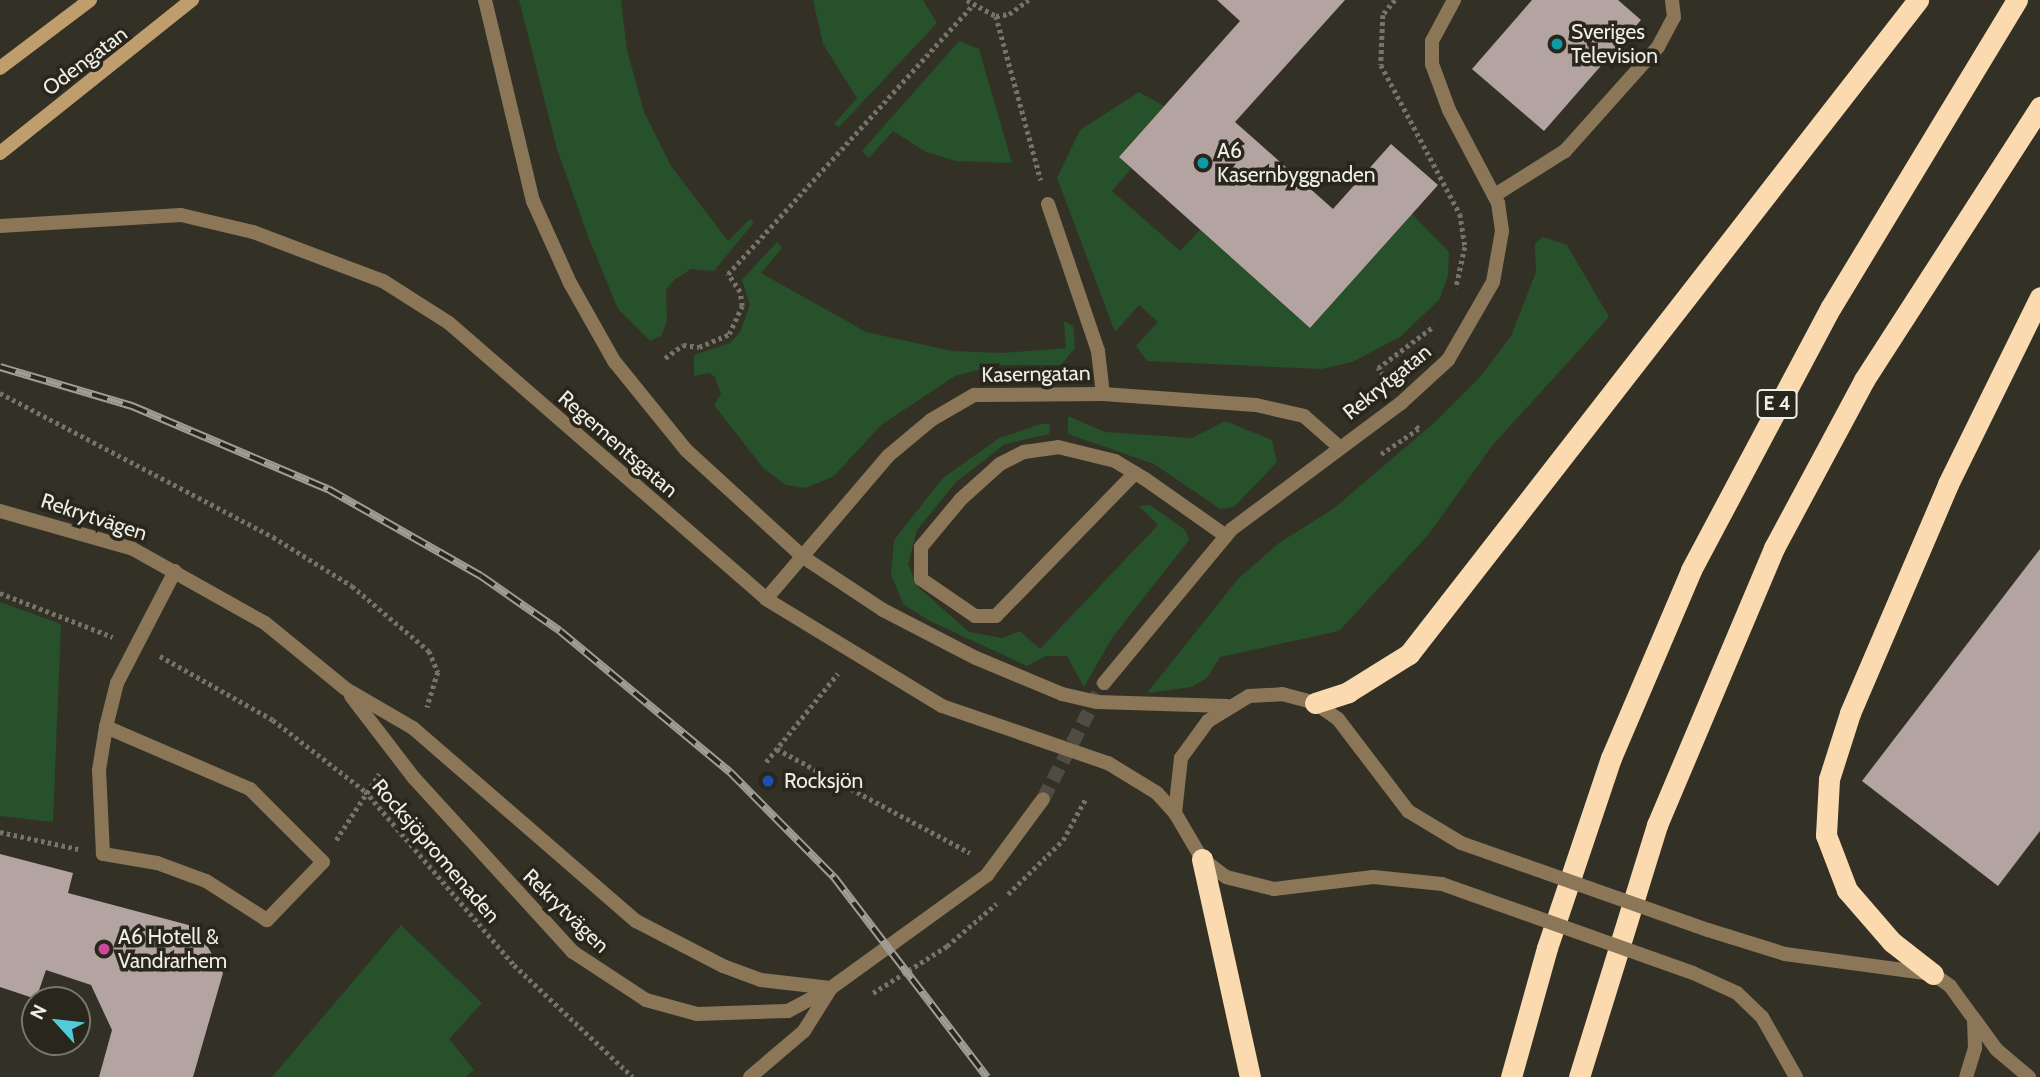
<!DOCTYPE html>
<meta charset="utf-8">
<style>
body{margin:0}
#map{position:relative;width:2040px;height:1077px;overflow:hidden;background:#333126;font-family:Cabin,sans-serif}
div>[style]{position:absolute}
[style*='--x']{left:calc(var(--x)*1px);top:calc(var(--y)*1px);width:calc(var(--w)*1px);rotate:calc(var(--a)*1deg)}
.green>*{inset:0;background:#26512b}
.building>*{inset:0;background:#b4a4a1}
.minor-tunnel>*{height:14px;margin-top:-7px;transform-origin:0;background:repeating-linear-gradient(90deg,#4f4d43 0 14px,transparent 0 21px)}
.path>*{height:4.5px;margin-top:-2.25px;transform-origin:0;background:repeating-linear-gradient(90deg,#75736a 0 3.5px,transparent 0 7px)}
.service>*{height:14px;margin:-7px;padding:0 7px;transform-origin:7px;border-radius:7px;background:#8c7658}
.minor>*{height:14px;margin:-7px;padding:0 7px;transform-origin:7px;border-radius:7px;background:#8c7658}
.tertiary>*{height:14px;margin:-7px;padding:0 7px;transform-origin:7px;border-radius:7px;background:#8c7658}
.secondary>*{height:14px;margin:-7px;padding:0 7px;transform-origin:7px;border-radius:7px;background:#c09d6d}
.motorway>*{height:21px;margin:-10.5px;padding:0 10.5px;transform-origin:10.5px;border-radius:10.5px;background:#fbdaaf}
.rail>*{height:8px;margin-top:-4px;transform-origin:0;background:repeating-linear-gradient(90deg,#29271c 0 16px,#9f9d95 0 32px);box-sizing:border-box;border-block:2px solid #9f9d95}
.tertiary-bridge>*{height:14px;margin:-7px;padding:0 7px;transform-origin:7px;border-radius:7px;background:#8c7658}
.dots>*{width:19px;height:19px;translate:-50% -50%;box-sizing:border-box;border:4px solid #29271c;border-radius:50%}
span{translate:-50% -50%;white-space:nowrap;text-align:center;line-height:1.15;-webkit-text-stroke:7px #29271c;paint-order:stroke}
.shield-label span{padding:2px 5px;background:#29271c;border:2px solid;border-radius:5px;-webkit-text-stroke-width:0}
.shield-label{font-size:19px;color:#efeee7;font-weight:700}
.poi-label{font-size:21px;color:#efeee7}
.left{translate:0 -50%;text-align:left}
.street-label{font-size:21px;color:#efeee7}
.north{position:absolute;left:21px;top:986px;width:70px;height:70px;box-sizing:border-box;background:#29271c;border:2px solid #78776d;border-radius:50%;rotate:297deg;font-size:19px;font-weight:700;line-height:28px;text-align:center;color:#efeee7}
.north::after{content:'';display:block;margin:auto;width:24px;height:32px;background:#52cbd9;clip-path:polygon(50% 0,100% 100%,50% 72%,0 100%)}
</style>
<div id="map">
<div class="green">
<i style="clip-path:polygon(519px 0,621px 0,627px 50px,644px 112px,671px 166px,728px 241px,750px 219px,754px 222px,714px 271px,691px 269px,674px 280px,666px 290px,667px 321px,661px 336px,650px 341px,618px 309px,588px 236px,557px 149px)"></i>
<i style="clip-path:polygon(813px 0,923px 0,937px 23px,839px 127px,834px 124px,857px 98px,823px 44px)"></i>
<i style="clip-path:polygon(959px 41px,979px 49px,1012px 163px,956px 161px,926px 152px,893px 131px,869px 158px,862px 151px)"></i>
<i style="clip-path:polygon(1139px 92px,1164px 106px,1119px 157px,1131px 169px,1112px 191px,1180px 251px,1200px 230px,1310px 328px,1412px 214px,1449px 252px,1448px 276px,1439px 300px,1400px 337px,1352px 362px,1321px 369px,1147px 361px,1136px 346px,1158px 322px,1139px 305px,1115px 332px,1057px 178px,1080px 130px)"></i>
<i style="clip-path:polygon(1543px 237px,1567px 245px,1609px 317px,1492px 446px,1428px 535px,1339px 631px,1220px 657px,1207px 678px,1192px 687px,1147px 693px,1238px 579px,1279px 543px,1333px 509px,1434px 423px,1480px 377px,1511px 336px,1536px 272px,1535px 243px)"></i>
<i style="clip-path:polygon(777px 242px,782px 248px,761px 273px,866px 332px,952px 351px,1002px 353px,1066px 348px,1064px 321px,1073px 326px,1075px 348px,1061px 365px,996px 365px,955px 376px,881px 425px,834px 476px,806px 488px,786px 485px,764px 469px,714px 405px,721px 394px,715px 377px,710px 373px,694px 376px,694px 355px,730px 343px,740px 332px,750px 305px,742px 280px)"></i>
<i style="clip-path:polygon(1068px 416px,1105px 432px,1192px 438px,1225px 421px,1272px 440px,1277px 462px,1234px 507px,1220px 509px,1154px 464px,1068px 434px)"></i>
<i style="clip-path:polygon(1041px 424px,1050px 424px,1049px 434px,1005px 444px,956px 482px,917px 530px,908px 564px,918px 587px,969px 632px,1002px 638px,1020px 631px,1040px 649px,1158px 525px,1139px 506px,1150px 505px,1185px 530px,1189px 540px,1112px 638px,1084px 687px,1067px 656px,1046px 656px,1027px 666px,930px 621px,904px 605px,891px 575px,894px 540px,943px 478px,999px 438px)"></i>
<i style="clip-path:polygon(0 602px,61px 624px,53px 822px,0 816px)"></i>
<i style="clip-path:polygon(401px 925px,482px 1003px,449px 1039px,474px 1070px,466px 1077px,272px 1077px)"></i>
</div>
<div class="building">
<i style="clip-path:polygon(1217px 0,1345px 0,1235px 122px,1333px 209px,1391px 144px,1438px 185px,1310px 328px,1119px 157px,1240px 21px)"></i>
<i style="clip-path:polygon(1532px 0,1618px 0,1641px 20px,1544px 131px,1472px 69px)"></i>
<i style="clip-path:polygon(2040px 549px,2040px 831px,1998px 886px,1862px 781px)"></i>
<i style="clip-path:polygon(0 854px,73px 873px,68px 893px,196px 927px,223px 973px,193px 1077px,99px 1077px,112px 1030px,91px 985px,46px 970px,36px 999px,0 987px)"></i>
</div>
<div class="minor-tunnel">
<i style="--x:1043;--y:799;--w:131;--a:-62.3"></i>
</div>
<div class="path">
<i style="--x:967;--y:0;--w:33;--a:29"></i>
<i style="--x:996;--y:16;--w:13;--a:-9"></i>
<i style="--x:1009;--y:14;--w:24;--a:-36"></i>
<i style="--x:1395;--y:0;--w:19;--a:129"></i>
<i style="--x:1383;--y:15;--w:50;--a:92.3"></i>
<i style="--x:1381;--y:65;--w:169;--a:62.1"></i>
<i style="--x:1460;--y:214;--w:33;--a:81"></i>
<i style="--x:1465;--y:247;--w:42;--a:102.4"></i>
<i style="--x:996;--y:16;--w:170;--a:74.7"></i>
<i style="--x:665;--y:358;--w:22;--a:-36"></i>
<i style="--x:683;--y:345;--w:16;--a:7"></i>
<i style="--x:699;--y:347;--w:33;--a:-23"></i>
<i style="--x:729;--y:334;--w:31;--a:-65"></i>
<i style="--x:742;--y:306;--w:14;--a:-98"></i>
<i style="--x:740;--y:292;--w:22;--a:-124"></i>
<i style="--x:728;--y:274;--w:362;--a:-47.7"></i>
<i style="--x:1387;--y:381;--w:16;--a:-125"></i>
<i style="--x:1378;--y:368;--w:70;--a:-36.9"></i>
<i style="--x:0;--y:393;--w:309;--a:27.8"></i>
<i style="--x:273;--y:537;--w:93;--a:31.8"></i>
<i style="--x:352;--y:586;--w:101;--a:40.2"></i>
<i style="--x:429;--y:651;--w:23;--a:67"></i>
<i style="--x:438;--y:672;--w:37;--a:107"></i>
<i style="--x:1381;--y:454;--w:45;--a:-34"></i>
<i style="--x:1418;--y:429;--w:6;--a:-129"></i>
<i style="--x:0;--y:593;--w:121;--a:21.3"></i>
<i style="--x:160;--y:656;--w:130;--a:29.5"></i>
<i style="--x:273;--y:720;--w:116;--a:37.7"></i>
<i style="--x:365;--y:791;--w:229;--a:49.4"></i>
<i style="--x:514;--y:965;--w:163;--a:43.3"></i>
<i style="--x:777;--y:749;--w:219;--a:28.3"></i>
<i style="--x:766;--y:762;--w:114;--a:-51"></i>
<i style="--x:0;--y:832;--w:80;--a:12.3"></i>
<i style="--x:336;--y:840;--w:79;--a:-56.9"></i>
<i style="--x:1008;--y:894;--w:77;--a:-44.5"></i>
<i style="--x:1063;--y:840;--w:48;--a:-61.3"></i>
<i style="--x:873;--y:993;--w:88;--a:-32.4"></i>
<i style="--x:947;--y:946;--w:65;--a:-40.6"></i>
</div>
<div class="service">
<i style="--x:1495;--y:195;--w:83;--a:-32.2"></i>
<i style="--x:1565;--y:151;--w:140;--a:-48.2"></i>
<i style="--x:1658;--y:47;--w:34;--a:-62"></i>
<i style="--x:1674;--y:17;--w:17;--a:-97"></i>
<i style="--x:1048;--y:204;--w:155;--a:71.2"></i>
<i style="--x:1098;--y:351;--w:43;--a:83.4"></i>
<i style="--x:1135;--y:473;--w:199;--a:134.2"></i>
<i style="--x:996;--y:616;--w:21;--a:180"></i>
<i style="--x:975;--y:616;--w:65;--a:-145.6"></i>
<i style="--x:921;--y:579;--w:32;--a:-90"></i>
<i style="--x:921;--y:547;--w:62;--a:-50.2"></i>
<i style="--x:961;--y:499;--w:52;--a:-41.9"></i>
<i style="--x:1000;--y:464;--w:27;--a:-27"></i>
<i style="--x:1024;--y:452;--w:34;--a:-8"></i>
<i style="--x:1058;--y:447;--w:59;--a:13.8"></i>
<i style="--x:1115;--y:461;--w:35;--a:31"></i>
<i style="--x:1145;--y:479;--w:99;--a:35.1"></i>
<i style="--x:106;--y:727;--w:157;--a:23.3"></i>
<i style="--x:250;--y:789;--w:103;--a:45"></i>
<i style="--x:323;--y:862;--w:81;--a:134"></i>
<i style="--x:267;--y:920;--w:72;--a:-147.4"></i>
<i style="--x:206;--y:881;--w:52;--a:-159.8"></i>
<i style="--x:157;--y:863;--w:55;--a:-170.5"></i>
<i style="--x:103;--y:854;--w:84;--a:-92.7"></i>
<i style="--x:99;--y:770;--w:44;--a:-80.8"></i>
<i style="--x:106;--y:727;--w:45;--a:-76"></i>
<i style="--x:117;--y:683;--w:126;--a:-62.6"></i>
<i style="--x:750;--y:1077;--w:71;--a:-40.4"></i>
<i style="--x:804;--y:1031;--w:51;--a:-57.9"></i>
</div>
<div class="minor">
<i style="--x:0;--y:511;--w:138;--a:15.9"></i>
<i style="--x:133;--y:549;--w:151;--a:29.3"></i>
<i style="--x:265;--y:623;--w:104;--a:39.2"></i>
<i style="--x:346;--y:689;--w:78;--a:30.2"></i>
<i style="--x:413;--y:728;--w:295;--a:40.9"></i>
<i style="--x:636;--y:921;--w:98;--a:27.3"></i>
<i style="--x:723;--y:966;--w:40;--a:20.2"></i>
<i style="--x:761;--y:980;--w:70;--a:6.5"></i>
<i style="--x:766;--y:599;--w:188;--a:-49.5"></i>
<i style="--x:888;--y:456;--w:56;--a:-39.9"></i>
<i style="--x:931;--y:420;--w:50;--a:-30.2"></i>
<i style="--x:974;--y:395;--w:129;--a:-0.4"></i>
<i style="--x:1103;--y:394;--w:153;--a:4.1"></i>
<i style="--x:1256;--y:405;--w:49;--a:12.9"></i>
<i style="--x:1304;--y:416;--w:45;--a:41.4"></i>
<i style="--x:1104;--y:683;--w:200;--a:-50.3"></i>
<i style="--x:1232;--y:529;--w:211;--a:-36.7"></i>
<i style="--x:1401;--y:403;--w:64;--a:-42.5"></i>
<i style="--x:1448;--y:360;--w:90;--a:-60"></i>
<i style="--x:1493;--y:282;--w:52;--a:-80"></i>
<i style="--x:1502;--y:231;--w:28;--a:-98"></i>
<i style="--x:1498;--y:203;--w:105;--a:-117.8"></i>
<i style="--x:1449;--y:110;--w:49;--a:-110.3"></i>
<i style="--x:1432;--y:64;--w:23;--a:-90"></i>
<i style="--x:1432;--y:41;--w:47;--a:-61.8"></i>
<i style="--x:351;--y:696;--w:103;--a:52.5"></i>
<i style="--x:414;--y:778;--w:236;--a:47.6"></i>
<i style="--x:573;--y:952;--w:87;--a:33.3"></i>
<i style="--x:646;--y:1000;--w:53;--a:15.4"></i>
<i style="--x:697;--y:1014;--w:91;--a:-1.9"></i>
<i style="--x:788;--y:1011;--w:49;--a:-28.1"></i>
<i style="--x:831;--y:988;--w:193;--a:-35.9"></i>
<i style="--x:987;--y:875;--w:94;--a:-53.6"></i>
</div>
<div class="tertiary">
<i style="--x:485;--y:0;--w:207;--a:76.6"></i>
<i style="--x:533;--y:201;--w:90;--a:65.7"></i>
<i style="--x:570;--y:283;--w:90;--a:60.6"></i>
<i style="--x:614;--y:361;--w:114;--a:51"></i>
<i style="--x:686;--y:450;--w:159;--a:42.4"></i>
<i style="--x:803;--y:557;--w:96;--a:33.5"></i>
<i style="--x:883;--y:610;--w:105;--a:27.3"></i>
<i style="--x:976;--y:658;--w:93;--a:22.7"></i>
<i style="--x:1062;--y:694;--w:36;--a:13"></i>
<i style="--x:1097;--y:702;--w:130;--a:1.8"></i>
<i style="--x:0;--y:226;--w:181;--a:-3.5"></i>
<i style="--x:181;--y:215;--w:74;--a:13.3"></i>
<i style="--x:253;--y:232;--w:139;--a:20.7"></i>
<i style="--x:383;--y:281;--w:78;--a:32.5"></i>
<i style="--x:449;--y:323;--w:420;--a:41"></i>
<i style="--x:766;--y:599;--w:206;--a:31.3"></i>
<i style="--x:942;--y:706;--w:176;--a:19"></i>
<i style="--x:1108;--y:763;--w:57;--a:31.5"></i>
<i style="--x:1157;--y:793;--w:27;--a:48"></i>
<i style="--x:1442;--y:884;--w:69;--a:-174.2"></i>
<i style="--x:1373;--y:877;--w:100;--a:173.1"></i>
<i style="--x:1274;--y:889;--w:49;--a:-166"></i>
<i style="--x:1226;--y:877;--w:30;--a:-143"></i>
<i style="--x:1202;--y:859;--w:53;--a:-120.4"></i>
<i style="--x:1175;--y:813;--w:55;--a:-83.8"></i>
<i style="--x:1181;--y:758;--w:46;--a:-53.9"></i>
<i style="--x:1208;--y:721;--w:48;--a:-31.4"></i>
<i style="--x:1249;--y:696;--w:33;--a:-3"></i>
<i style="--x:1282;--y:694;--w:34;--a:15"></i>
<i style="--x:1315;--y:703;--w:28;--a:35"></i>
<i style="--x:1338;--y:719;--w:116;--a:52.7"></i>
<i style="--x:1408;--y:811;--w:62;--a:31.1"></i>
<i style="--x:1708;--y:930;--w:81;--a:17.3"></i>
<i style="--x:1785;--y:954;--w:149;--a:7.7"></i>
<i style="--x:1933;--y:974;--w:21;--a:35"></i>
<i style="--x:1950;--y:986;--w:41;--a:54"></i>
<i style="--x:1974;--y:1019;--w:29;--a:88"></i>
<i style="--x:1975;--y:1048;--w:30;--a:107"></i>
<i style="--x:1693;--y:973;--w:48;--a:24.4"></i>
<i style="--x:1737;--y:993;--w:35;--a:44"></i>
<i style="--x:1762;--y:1017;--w:69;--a:60.5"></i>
<i style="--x:1975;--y:1020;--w:37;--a:54"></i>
<i style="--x:1997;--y:1050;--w:42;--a:40.2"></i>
</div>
<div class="secondary">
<i style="--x:0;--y:68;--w:113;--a:-37.1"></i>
<i style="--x:0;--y:153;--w:246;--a:-38.6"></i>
</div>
<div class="motorway">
<i style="--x:1315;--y:703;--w:35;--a:-18"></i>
<i style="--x:1348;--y:692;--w:72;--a:-31.9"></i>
<i style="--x:1409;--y:654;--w:829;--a:-52.11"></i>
<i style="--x:1202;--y:859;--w:223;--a:77.6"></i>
<i style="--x:1933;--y:974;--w:52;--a:-142"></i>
<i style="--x:1892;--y:942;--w:69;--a:-130.9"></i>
<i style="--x:1847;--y:890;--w:59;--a:-110.9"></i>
<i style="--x:1826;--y:835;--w:56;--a:-86.9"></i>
<i style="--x:1829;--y:779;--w:69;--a:-72.3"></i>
<i style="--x:1850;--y:713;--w:249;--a:-66.8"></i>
<i style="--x:1948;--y:484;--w:208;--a:-63.8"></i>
<i style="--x:1511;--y:1077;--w:134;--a:-74.4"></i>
<i style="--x:1547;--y:948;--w:200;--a:-71.4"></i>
<i style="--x:1611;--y:758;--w:204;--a:-66.9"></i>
<i style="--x:1691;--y:570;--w:298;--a:-62"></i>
<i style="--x:1831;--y:307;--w:359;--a:-58.8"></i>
<i style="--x:1579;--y:1077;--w:264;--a:-72.8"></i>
<i style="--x:1657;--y:825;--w:301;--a:-67.1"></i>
<i style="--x:1774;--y:548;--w:191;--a:-61.8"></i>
<i style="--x:1864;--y:380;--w:325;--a:-57.2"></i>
</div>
<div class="rail">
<i style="--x:0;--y:367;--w:138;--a:16.5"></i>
<i style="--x:132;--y:406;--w:213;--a:23"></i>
<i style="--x:328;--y:489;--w:176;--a:29.6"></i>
<i style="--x:481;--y:576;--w:96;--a:34.8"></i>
<i style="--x:560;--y:631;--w:221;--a:39.7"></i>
<i style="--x:730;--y:772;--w:148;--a:45.3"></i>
<i style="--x:834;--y:877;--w:252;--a:52.6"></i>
</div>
<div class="tertiary-bridge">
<i style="--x:1461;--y:843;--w:262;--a:19.4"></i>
<i style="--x:1442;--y:884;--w:266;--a:19.5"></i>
</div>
<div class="dots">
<i style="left:1557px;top:44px;background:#0f9aa8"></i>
<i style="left:1203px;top:163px;background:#0f9aa8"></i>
<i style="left:768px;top:781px;background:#1a4fb4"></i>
<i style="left:104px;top:949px;background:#d1479c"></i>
</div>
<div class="shield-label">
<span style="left:1777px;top:404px">E 4</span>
</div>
<div class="poi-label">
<span class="left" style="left:1571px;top:44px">Sveriges<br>Television</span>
<span class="left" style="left:1217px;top:163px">A6<br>Kasernbyggnaden</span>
<span class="left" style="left:784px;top:781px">Rocksjön</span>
<span class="left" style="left:118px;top:949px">A6 Hotell &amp;<br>Vandrarhem</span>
</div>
<div class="street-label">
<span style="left:85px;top:61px;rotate:-37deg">Odengatan</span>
<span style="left:1036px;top:374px;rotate:-1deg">Kaserngatan</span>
<span style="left:1387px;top:382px;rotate:-39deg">Rekrytgatan</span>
<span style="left:618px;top:444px;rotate:41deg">Regementsgatan</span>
<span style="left:94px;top:517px;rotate:18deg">Rekrytvägen</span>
<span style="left:436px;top:851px;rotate:49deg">Rocksjöpromenaden</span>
<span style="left:566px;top:911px;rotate:44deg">Rekrytvägen</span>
</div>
<div class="north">N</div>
</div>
